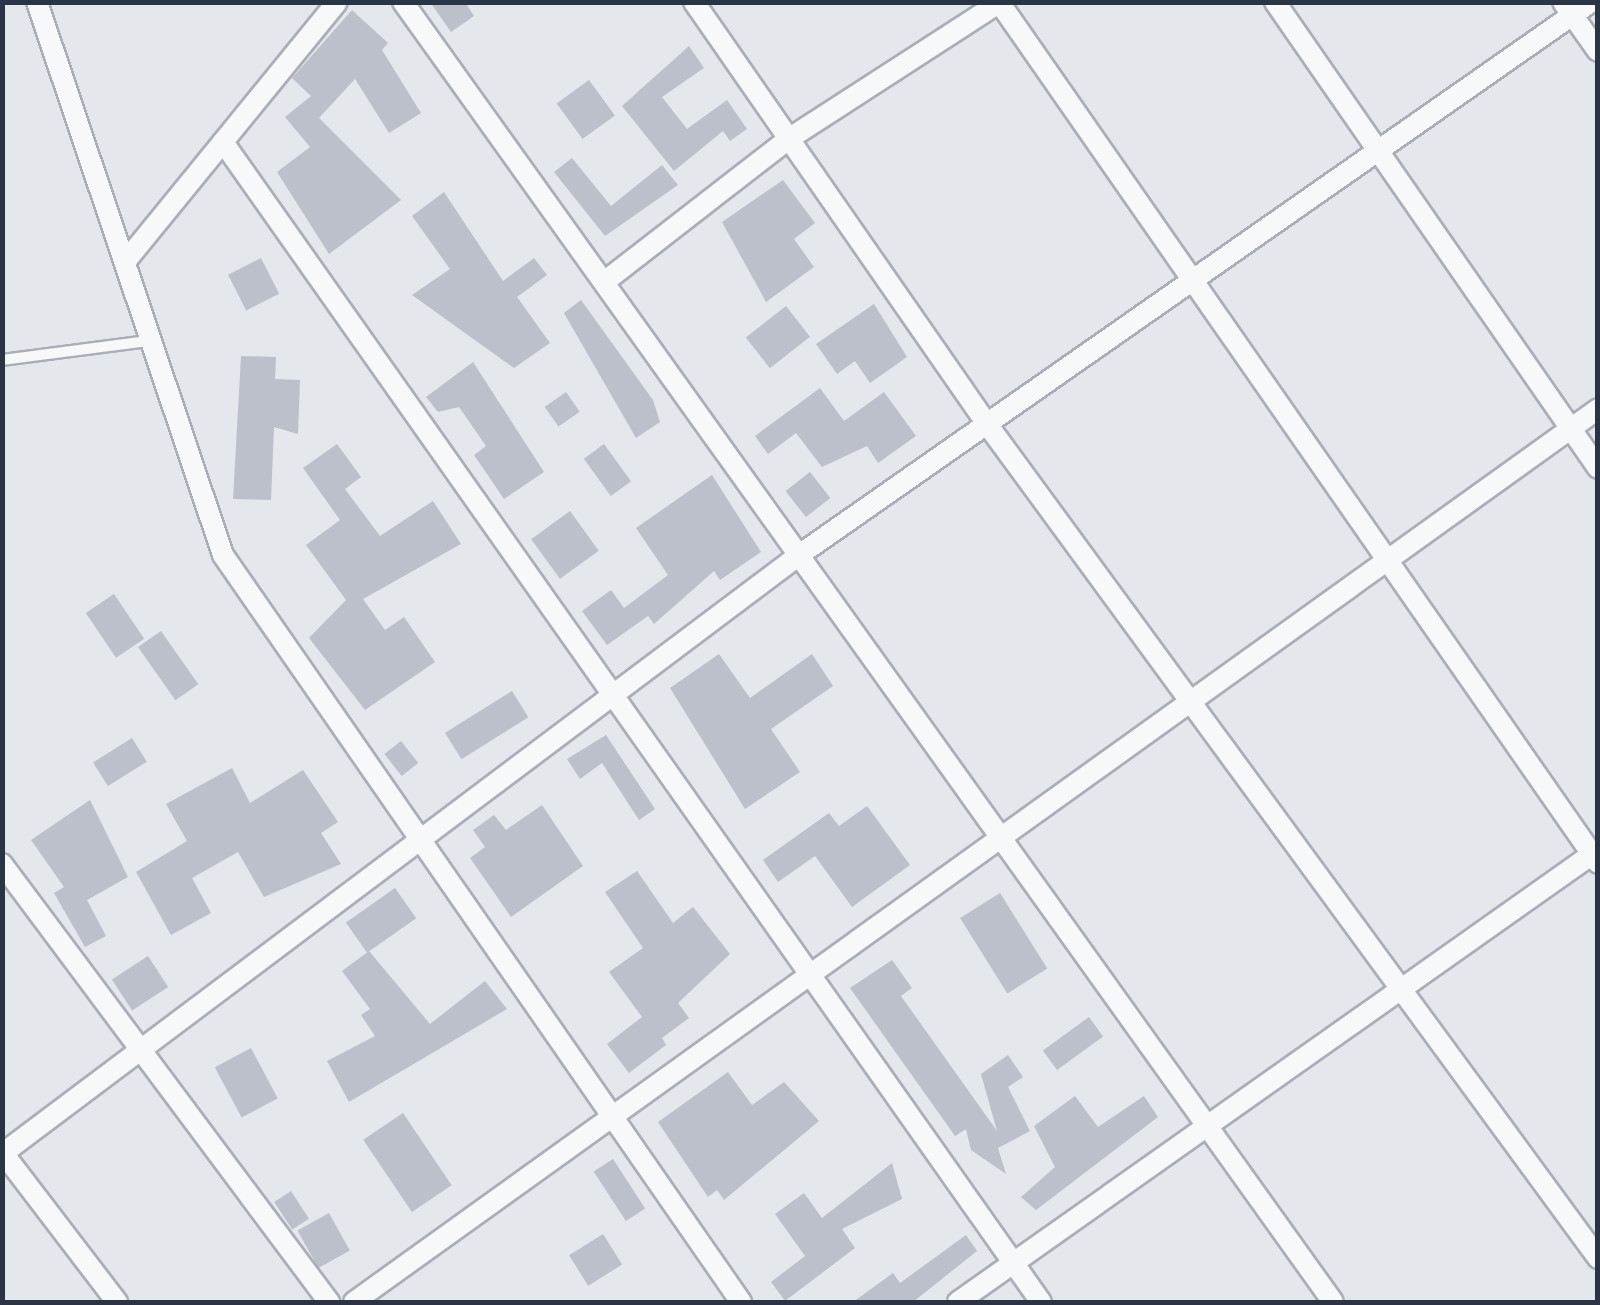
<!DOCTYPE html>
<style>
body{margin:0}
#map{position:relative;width:1600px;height:1305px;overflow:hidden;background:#e4e7ec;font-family:"IBM Plex Sans",sans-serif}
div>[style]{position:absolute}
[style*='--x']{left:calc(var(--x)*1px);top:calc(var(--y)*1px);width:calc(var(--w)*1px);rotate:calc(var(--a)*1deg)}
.building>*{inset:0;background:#bbc0ca;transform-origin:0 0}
.roads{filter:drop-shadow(2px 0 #a9aeb7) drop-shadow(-2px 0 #a9aeb7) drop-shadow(0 2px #a9aeb7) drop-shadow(0 -2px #a9aeb7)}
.lane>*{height:10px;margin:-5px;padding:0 5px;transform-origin:5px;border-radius:5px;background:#f7f8fa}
.street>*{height:20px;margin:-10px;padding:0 10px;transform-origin:10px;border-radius:10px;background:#f7f8fa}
span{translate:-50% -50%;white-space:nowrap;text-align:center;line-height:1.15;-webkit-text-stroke:9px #f4f6f9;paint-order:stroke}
.frame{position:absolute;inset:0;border:5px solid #2b3445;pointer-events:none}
</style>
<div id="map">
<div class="building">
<i style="clip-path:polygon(430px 2px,465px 2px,474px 16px,451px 32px)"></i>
<i style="clip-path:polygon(352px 10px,388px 43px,382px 50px,421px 113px,389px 133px,355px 79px,319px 118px,401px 200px,329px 254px,277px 172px,310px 147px,285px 117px,311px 96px,292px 78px)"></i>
<i style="clip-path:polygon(689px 46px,704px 68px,662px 97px,687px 129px,727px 100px,747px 129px,730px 141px,723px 131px,674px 171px,622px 106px)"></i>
<i style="left:589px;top:80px;width:44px;height:40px;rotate:54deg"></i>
<i style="clip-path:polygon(572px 158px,611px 206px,662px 165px,678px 185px,605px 236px,554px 172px)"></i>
<i style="clip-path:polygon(783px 180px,815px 223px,794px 239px,814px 267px,766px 302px,722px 222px)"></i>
<i style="clip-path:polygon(444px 192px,503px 281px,534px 258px,547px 275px,517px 297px,550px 343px,514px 368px,412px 295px,450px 269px,412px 216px)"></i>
<i style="left:261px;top:258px;width:40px;height:37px;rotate:63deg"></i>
<i style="clip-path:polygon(581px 300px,653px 400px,660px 422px,636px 438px,564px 313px)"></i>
<i style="clip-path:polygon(874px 304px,907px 357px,870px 383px,855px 361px,837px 374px,816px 344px)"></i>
<i style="left:786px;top:306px;width:39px;height:51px;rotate:52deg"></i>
<i style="clip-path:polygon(241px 356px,276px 357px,275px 379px,300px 380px,298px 434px,274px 427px,271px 500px,233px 499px)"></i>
<i style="clip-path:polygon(473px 362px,544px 472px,504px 499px,474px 455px,486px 446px,459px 407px,438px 412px,426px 397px)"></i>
<i style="clip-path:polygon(820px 388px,844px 421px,884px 392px,916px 436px,878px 463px,867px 446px,822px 467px,796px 433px,768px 454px,755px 436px)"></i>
<i style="left:566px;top:392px;width:24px;height:26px;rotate:55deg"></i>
<i style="clip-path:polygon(337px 444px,361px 477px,345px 489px,380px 536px,433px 501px,461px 544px,363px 599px,385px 630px,404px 617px,435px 662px,365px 710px,309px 638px,346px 600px,306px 545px,340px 520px,303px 468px)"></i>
<i style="left:604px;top:444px;width:46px;height:25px;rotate:54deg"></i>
<i style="left:810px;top:472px;width:33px;height:31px;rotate:52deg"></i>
<i style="clip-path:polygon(712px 475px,761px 552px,720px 580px,714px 571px,654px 624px,648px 616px,607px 645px,582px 611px,611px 590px,624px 608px,668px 575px,636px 528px)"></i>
<i style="left:570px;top:511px;width:49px;height:48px;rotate:54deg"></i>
<i style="left:114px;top:594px;width:54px;height:34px;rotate:56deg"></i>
<i style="left:161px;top:631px;width:65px;height:28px;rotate:55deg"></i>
<i style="clip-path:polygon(719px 654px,750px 698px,812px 654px,833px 686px,771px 729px,800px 772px,745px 809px,670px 688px)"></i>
<i style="left:512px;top:691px;width:31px;height:79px;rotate:58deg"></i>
<i style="clip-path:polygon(606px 735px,655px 809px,639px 820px,602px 763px,580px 779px,567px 759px)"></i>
<i style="left:132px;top:738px;width:28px;height:46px;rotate:58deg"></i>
<i style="left:401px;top:741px;width:28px;height:21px;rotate:52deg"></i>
<i style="clip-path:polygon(232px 768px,250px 803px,303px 770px,338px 822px,321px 833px,341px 864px,264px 897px,238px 852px,192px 878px,211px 913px,171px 935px,136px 872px,187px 841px,166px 804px)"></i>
<i style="clip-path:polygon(90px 800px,128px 877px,87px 900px,106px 936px,85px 947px,54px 893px,64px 887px,31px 840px)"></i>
<i style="clip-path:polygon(542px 805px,583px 866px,511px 917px,470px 858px,485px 847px,473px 830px,494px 815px,506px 830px)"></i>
<i style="clip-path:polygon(867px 806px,910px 865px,852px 907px,815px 856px,778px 882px,763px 860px,829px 813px,839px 826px)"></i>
<i style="clip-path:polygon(637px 871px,673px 923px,693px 907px,730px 954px,678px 1003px,689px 1018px,662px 1038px,666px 1045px,629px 1073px,607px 1044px,642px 1017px,609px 972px,643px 948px,605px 892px)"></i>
<i style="left:395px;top:888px;width:37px;height:60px;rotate:55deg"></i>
<i style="left:1000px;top:893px;width:89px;height:47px;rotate:58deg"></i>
<i style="clip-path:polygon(369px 951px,430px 1024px,485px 981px,507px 1009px,349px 1102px,327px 1061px,375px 1036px,361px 1015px,370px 1009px,342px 971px)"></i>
<i style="left:148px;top:956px;width:37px;height:43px;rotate:57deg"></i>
<i style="clip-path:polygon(892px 960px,912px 988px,901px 996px,997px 1131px,981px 1074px,1008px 1055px,1023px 1077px,1008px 1087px,1030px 1131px,998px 1148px,1006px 1174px,971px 1150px,966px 1129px,955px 1136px,850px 988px)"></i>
<i style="left:1089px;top:1017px;width:24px;height:57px;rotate:54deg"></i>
<i style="left:251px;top:1048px;width:57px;height:41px;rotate:62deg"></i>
<i style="clip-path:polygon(728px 1072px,752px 1105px,784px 1082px,819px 1121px,724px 1200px,717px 1190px,708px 1197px,658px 1122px)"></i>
<i style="clip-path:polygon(1075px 1096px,1098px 1127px,1144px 1096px,1158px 1117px,1036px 1210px,1021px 1197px,1055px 1167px,1034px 1126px)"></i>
<i style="left:403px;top:1113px;width:87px;height:48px;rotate:56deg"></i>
<i style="left:613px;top:1159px;width:59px;height:23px;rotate:57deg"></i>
<i style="clip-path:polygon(892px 1163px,902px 1199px,842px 1229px,855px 1248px,785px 1301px,771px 1282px,805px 1256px,775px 1214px,804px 1193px,822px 1218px)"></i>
<i style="left:291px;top:1191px;width:33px;height:20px;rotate:57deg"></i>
<i style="left:329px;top:1213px;width:43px;height:36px;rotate:61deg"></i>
<i style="left:603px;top:1234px;width:36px;height:40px;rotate:58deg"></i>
<i style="clip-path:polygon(966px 1235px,977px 1251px,913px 1302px,853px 1302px,893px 1273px,900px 1283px)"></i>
</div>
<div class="roads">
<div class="lane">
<i style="--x:2;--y:360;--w:148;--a:-7.4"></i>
</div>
<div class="street">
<i style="--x:37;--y:2;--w:583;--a:71.41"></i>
<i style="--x:223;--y:555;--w:909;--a:55.26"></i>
<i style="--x:403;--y:2;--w:1598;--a:54.42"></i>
<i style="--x:694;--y:2;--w:514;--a:55.23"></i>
<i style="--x:987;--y:424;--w:1034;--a:53.77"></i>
<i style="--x:999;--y:2;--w:1049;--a:55.17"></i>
<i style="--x:1275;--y:2;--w:567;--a:55.27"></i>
<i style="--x:1563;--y:2;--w:60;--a:54.5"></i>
<i style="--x:223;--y:142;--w:1419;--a:54.81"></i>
<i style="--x:125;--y:262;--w:335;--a:-50.8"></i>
<i style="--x:608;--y:279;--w:230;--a:-37.8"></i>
<i style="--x:790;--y:138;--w:250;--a:-32.9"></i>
<i style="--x:2;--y:864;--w:547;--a:53.26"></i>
<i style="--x:3;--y:1153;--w:188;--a:52.6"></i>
<i style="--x:2;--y:1154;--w:1001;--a:-36.92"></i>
<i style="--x:802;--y:553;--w:962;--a:-34.93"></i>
<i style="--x:354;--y:1302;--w:1531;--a:-35.67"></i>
<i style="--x:958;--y:1302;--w:784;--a:-35.23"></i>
</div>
</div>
<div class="frame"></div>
</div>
